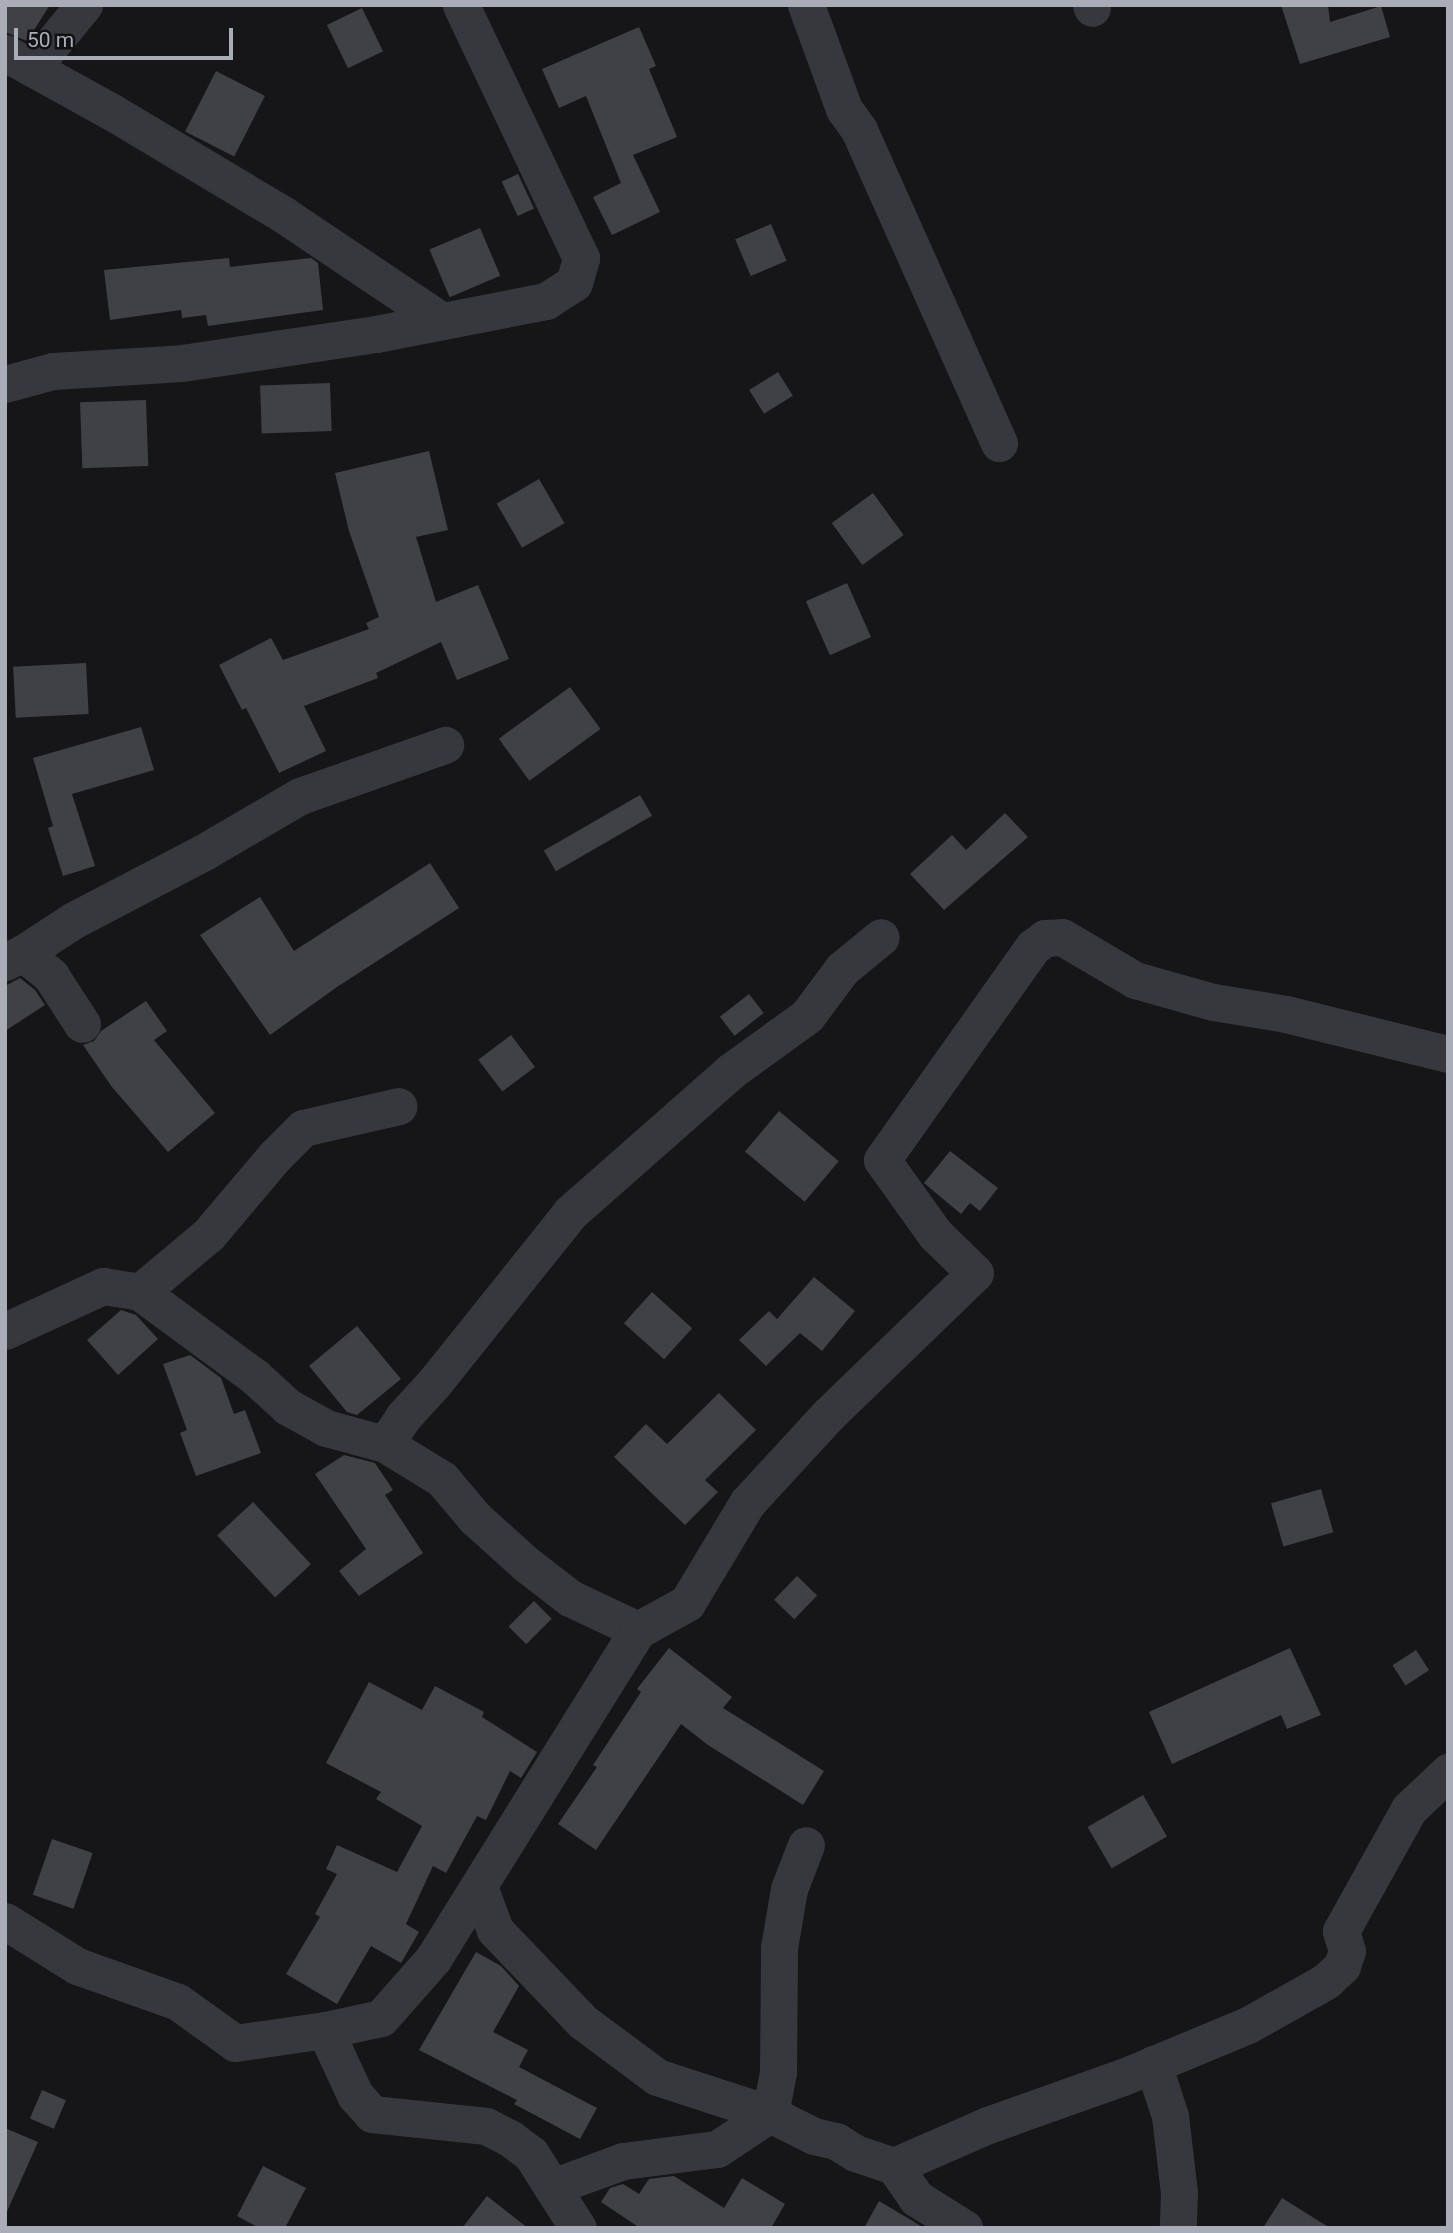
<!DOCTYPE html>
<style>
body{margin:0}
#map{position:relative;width:1453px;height:2233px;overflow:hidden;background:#161618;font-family:Roboto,sans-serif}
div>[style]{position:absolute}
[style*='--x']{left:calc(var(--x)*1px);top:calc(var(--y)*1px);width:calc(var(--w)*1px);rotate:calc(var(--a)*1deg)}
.building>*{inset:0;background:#404145;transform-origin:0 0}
.minor>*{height:37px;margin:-18.5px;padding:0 18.5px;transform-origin:18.5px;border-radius:18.5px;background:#37383d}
span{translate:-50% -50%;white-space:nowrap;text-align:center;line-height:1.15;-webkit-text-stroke:7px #111113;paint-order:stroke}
.frame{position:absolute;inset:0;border:7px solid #a8adb8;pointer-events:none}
.scale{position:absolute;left:14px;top:28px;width:219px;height:32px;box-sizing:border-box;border:4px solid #a8adb8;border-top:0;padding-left:9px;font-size:21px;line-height:24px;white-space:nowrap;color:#a8adb8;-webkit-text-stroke:5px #111113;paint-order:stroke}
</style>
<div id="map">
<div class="building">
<i style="clip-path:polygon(5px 5px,50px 5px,27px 41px,5px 32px)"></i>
<i style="clip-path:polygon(1281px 5px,1328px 5px,1330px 22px,1381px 6px,1390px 37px,1300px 64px)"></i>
<i style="left:362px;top:8px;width:48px;height:39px;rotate:64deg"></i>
<i style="clip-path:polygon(639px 27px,656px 66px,649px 69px,677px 137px,633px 155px,660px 212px,612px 235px,593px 197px,621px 183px,586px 96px,559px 108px,542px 69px)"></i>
<i style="left:216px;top:71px;width:55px;height:68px;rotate:27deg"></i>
<i style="left:518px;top:174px;width:38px;height:18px;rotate:65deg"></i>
<i style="left:771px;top:224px;width:40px;height:39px;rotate:67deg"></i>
<i style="left:480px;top:228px;width:52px;height:55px;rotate:67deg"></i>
<i style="clip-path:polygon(229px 258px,230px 267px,311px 258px,318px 263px,323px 310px,208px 326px,206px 315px,182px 318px,181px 310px,110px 320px,104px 270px)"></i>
<i style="left:778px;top:372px;width:28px;height:34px;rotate:58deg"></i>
<i style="left:330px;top:383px;width:48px;height:70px;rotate:88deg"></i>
<i style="left:146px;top:400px;width:66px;height:66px;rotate:88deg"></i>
<i style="clip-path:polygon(429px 451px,448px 530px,416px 537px,436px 602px,478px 585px,509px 659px,457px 680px,441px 642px,376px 673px,378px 678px,304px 706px,326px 751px,279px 773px,246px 708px,242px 710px,219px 665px,271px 638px,283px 660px,369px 629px,366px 623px,379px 617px,349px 531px,335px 473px)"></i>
<i style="left:539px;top:479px;width:51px;height:49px;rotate:60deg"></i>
<i style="left:873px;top:493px;width:52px;height:51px;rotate:54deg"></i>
<i style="left:847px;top:583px;width:59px;height:45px;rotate:66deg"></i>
<i style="left:86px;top:663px;width:51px;height:73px;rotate:87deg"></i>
<i style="left:570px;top:687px;width:52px;height:88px;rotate:54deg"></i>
<i style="clip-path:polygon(141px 727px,154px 770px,72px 794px,95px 866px,63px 876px,48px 828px,53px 826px,33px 758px)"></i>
<i style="left:640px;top:795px;width:24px;height:111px;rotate:60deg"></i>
<i style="clip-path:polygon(1005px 813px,1028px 837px,944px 910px,910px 874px,952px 835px,966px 850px)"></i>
<i style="clip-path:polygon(430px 863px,459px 908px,337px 987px,270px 1035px,200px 935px,260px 897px,294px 951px)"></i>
<i style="clip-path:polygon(20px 978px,35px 990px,45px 1005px,5px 1031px,5px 986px)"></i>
<i style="left:749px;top:994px;width:24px;height:37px;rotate:52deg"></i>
<i style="clip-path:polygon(146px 1001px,167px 1031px,154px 1040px,215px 1113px,168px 1152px,112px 1087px,83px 1045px,94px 1041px,101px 1031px)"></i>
<i style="left:511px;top:1035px;width:40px;height:41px;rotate:53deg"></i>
<i style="left:779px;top:1111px;width:78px;height:53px;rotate:40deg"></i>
<i style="clip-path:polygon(950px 1151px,998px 1188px,980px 1211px,970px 1203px,961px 1214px,924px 1183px)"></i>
<i style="clip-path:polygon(814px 1277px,855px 1311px,822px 1351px,800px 1333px,766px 1366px,739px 1340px,769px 1311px,777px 1319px)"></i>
<i style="left:652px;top:1292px;width:54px;height:42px;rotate:42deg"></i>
<i style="clip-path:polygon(121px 1310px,136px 1315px,158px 1339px,118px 1375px,87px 1340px)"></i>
<i style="clip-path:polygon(357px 1326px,401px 1379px,357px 1415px,347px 1412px,309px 1366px)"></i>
<i style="clip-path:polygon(190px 1355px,221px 1378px,234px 1414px,245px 1410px,261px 1453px,196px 1476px,180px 1433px,187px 1430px,163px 1364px)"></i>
<i style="clip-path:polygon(719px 1393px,756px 1430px,705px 1480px,718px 1492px,685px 1525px,614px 1457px,646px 1424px,667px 1444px)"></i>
<i style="clip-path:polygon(344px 1455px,375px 1463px,393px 1490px,385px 1495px,423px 1553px,359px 1596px,339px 1571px,366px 1549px,315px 1474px)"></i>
<i style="left:1321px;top:1489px;width:45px;height:52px;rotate:74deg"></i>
<i style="left:253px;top:1502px;width:85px;height:49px;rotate:47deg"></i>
<i style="left:797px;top:1576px;width:28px;height:33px;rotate:44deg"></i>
<i style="left:534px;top:1601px;width:25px;height:36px;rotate:45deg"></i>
<i style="clip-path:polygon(669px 1648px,732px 1697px,723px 1708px,824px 1771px,803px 1805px,708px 1745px,681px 1724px,596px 1850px,558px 1824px,597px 1767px,593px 1765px,641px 1692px,637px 1689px)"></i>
<i style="clip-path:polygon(1290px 1648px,1321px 1715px,1287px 1729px,1281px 1715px,1172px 1764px,1149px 1712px)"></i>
<i style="left:1416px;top:1650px;width:24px;height:28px;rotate:57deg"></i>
<i style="clip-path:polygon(369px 1682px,422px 1710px,435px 1686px,484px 1712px,482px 1717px,537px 1752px,521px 1778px,510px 1771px,486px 1820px,477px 1816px,446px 1873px,433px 1866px,406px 1924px,419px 1932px,401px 1963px,371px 1946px,337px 2004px,286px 1974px,320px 1917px,315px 1914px,337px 1874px,326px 1869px,337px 1845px,397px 1872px,422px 1826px,376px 1799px,381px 1792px,326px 1763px)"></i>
<i style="left:1143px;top:1795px;width:48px;height:64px;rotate:60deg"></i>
<i style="left:52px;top:1839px;width:43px;height:59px;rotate:19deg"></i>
<i style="clip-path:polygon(476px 1952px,501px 1966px,519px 1986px,493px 2032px,528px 2050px,519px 2067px,597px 2108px,580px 2139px,514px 2104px,517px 2100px,419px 2050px)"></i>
<i style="left:42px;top:2090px;width:26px;height:31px;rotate:23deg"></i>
<i style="clip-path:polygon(5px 2128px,38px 2142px,5px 2216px)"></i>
<i style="clip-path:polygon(263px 2166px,306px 2188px,285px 2228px,259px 2228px,237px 2216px)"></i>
<i style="clip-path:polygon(674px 2176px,724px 2208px,742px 2178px,785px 2204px,771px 2228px,640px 2228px,601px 2202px,610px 2188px,623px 2184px,639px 2194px,649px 2179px)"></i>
<i style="clip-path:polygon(487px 2196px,528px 2228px,462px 2228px)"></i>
<i style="clip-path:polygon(1282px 2198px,1330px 2228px,1263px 2228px)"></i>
<i style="clip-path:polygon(879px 2201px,911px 2220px,924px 2228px,864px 2228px)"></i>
</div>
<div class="minor">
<i style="--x:806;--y:5;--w:111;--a:69.9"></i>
<i style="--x:844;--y:109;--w:26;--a:54"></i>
<i style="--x:859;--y:130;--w:343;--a:65.9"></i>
<i style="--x:1091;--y:5;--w:3;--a:72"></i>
<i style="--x:5;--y:53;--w:122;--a:28.9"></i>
<i style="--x:112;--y:112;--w:200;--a:30.9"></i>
<i style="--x:284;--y:215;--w:190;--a:33.9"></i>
<i style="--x:32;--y:68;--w:82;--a:-50.5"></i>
<i style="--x:5;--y:384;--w:50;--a:-15.2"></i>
<i style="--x:53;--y:371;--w:129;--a:-3.5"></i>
<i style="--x:182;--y:363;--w:196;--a:-8.5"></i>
<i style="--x:376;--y:334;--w:173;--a:-11"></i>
<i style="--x:546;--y:301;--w:33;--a:-33"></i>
<i style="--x:574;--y:283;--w:26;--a:-74"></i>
<i style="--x:581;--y:258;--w:280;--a:-115.4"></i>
<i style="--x:23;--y:953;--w:61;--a:-32.9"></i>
<i style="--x:74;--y:920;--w:147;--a:-27.6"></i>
<i style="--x:204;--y:852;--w:111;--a:-30.3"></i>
<i style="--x:300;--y:796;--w:154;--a:-19.4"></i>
<i style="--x:5;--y:962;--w:20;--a:-27"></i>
<i style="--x:23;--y:953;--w:36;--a:39"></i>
<i style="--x:51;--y:976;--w:57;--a:57.1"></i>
<i style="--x:140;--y:1292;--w:90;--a:-40"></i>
<i style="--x:209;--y:1234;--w:101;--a:-49.8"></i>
<i style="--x:274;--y:1157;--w:41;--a:-45"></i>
<i style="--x:303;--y:1128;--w:98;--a:-12.9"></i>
<i style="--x:5;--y:1331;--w:108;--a:-24.7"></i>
<i style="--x:103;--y:1286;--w:37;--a:9"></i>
<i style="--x:140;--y:1292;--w:142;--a:36.4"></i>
<i style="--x:254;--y:1376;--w:46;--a:42.4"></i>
<i style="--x:288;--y:1407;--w:43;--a:28.9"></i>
<i style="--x:326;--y:1428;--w:61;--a:15.2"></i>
<i style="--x:385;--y:1444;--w:67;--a:31.6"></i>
<i style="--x:442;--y:1479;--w:51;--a:49.8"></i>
<i style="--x:475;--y:1518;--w:69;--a:42"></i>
<i style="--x:526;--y:1564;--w:56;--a:37.7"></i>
<i style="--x:570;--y:1598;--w:75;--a:25.2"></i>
<i style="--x:385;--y:1444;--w:32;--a:-56"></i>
<i style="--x:403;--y:1417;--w:46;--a:-47.6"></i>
<i style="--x:434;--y:1383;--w:218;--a:-51.3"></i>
<i style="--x:570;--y:1213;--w:215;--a:-41.4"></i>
<i style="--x:731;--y:1071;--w:94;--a:-35.9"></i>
<i style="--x:807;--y:1016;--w:59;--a:-53.3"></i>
<i style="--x:842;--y:969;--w:50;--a:-39.4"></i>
<i style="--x:479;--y:1886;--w:47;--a:70"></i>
<i style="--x:495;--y:1930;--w:127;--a:46.3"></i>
<i style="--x:583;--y:2022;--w:92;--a:36.6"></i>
<i style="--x:657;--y:2077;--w:119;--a:18.1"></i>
<i style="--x:770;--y:2114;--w:49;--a:26.6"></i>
<i style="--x:814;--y:2136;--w:23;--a:13"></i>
<i style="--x:836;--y:2141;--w:22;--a:32"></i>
<i style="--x:855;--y:2153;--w:41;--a:18.4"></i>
<i style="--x:894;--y:2166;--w:39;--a:55"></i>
<i style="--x:916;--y:2198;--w:57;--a:32"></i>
<i style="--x:5;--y:1921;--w:85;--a:32"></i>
<i style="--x:77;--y:1966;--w:107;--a:19.6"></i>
<i style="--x:178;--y:2002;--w:70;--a:35.7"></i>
<i style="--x:235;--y:2043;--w:91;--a:-8.2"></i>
<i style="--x:325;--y:2030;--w:57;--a:-12.1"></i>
<i style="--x:381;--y:2018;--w:79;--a:-48.6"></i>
<i style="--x:433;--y:1959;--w:388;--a:-58.1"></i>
<i style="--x:638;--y:1630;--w:56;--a:-28.9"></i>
<i style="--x:687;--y:1603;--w:117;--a:-59"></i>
<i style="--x:747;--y:1503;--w:120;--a:-47.4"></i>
<i style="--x:828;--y:1415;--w:204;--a:-44"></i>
<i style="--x:975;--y:1273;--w:56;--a:-135.7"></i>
<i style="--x:935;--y:1234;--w:91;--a:-125.6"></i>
<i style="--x:882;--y:1160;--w:261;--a:-54.7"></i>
<i style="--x:1033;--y:947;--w:15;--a:-37"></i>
<i style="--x:1045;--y:938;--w:17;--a:-3"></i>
<i style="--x:1062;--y:937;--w:85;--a:30.5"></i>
<i style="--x:1135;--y:980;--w:81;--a:15.8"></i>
<i style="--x:1213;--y:1002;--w:74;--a:9.3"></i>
<i style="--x:1286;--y:1014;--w:167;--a:13.9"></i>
<i style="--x:325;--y:2030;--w:72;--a:65.2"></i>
<i style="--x:355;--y:2095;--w:25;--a:48"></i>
<i style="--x:372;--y:2114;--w:115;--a:6"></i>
<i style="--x:486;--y:2126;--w:28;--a:27"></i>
<i style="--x:511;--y:2139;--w:25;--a:37"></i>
<i style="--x:531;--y:2154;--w:88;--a:57.6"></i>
<i style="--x:1153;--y:2064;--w:55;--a:71.9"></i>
<i style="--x:1170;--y:2116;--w:78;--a:83.3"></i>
<i style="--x:1179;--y:2193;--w:35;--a:92"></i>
<i style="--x:894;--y:2166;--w:103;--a:-23.6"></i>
<i style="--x:988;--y:2125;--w:143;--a:-19.6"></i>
<i style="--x:1123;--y:2077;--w:135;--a:-22.6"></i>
<i style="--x:1248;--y:2025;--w:90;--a:-29.4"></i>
<i style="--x:1326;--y:1981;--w:22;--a:-43"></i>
<i style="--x:1342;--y:1966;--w:16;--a:-72"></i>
<i style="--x:1347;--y:1951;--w:21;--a:-107"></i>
<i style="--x:1341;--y:1931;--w:140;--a:-60.9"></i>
<i style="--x:1409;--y:1809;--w:54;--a:-43.5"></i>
<i style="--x:552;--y:2187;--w:76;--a:-20.1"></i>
<i style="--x:623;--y:2161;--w:95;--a:-7.3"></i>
<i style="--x:717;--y:2149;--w:64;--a:-33.4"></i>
<i style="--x:770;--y:2114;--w:43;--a:-79.2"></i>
<i style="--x:778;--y:2072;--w:124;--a:-89.5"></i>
<i style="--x:779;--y:1948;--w:60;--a:-80.4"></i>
<i style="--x:789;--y:1889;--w:47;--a:-68.9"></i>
</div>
<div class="frame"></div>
<div class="scale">50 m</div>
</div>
